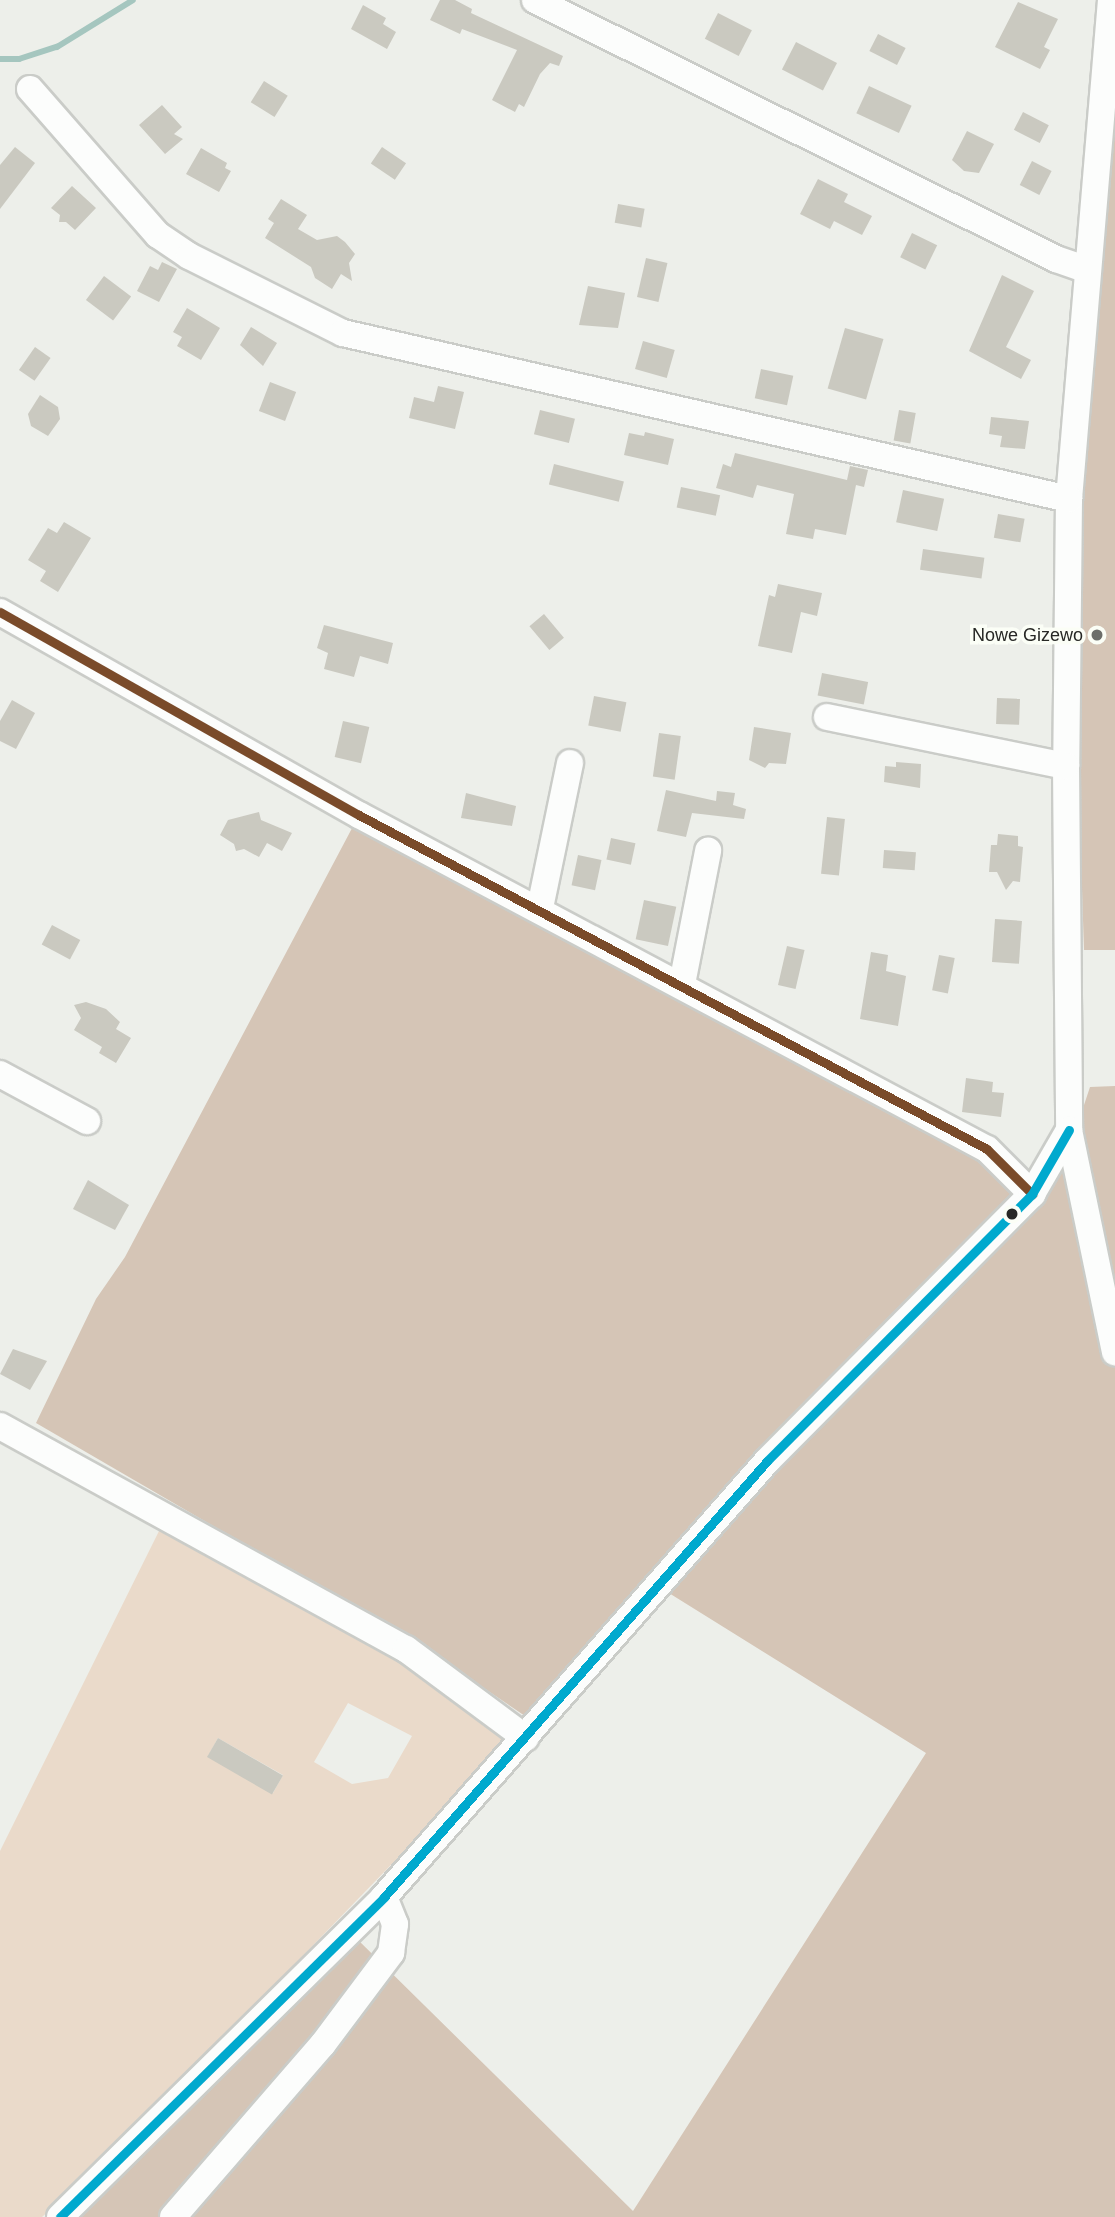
<!DOCTYPE html>
<style>
body{margin:0}
#map{position:relative;width:1115px;height:2217px;overflow:hidden;background:#edefea;font-family:Helvetica,sans-serif}
div>[style]{position:absolute}
[style*='--x']{left:calc(var(--x)*1px);top:calc(var(--y)*1px);width:calc(var(--w)*1px);rotate:calc(var(--a)*1deg)}
.green>*{inset:0;background:#eadaca}
.forest>*{inset:0;background:#d5c5b6}
.stream>*{height:6px;margin:-3px;padding:0 3px;transform-origin:3px;border-radius:3px;background:#a5c6bf}
.building>*{inset:0;background:#cac9c0;transform-origin:0 0}
.roads{filter:drop-shadow(2px 0 #caccc8) drop-shadow(-2px 0 #caccc8) drop-shadow(0 2px #caccc8) drop-shadow(0 -2px #caccc8)}
.minor>*{height:26px;margin:-13px;padding:0 13px;transform-origin:13px;border-radius:13px;background:#fcfdfc}
.bus-1>*{height:9px;margin:-4.5px;padding:0 4.5px;transform-origin:4.5px;border-radius:4.5px;background:#7a4b2a}
.bus-2>*{height:9px;margin:-4.5px;padding:0 4.5px;transform-origin:4.5px;border-radius:4.5px;background:#00a9ce}
.dots>*{width:19px;height:19px;translate:-50% -50%;box-sizing:border-box;border:4px solid #fbfef6;border-radius:50%}
span{translate:-50% -50%;white-space:nowrap;text-align:center;line-height:1.15;-webkit-text-stroke:7px #fbfef6;paint-order:stroke}
.poi-label{font-size:18px;color:#272825}
.right{translate:-100% -50%;text-align:right}
</style>
<div id="map">
<div class="green">
<i style="clip-path:polygon(evenodd,162px 1525px,375px 1640px,514px 1738px,105px 2160px,42px 2217px,0 2217px,0 1851px,162px 1525px,348px 1703px,412px 1736px,388px 1778px,352px 1784px,314px 1762px,348px 1703px,162px 1525px,218px 1738px,283px 1775px,273px 1793px,208px 1756px,218px 1738px)"></i>
</div>
<div class="forest">
<i style="clip-path:polygon(1115px 0,1115px 950px,1084px 950px,1069px 499px)"></i>
<i style="clip-path:polygon(359px 815px,1033px 1183px,1068px 1153px,1090px 1087px,1115px 1086px,1115px 2217px,72px 2217px,355px 1937px,633px 2211px,926px 1753px,648px 1580px,525px 1716px,435px 1655px,36px 1423px,96px 1299px,125px 1257px)"></i>
</div>
<div class="stream">
<i style="--x:0;--y:59;--w:19;--a:0"></i>
<i style="--x:19;--y:59;--w:40;--a:-18"></i>
<i style="--x:57;--y:47;--w:89;--a:-31.7"></i>
</div>
<div class="building">
<i style="clip-path:polygon(440px 0,455px 0,472px 9px,471px 13px,563px 56px,559px 66px,550px 63px,540px 74px,524px 107px,519px 104px,515px 112px,492px 100px,517px 50px,462px 29px,460px 34px,430px 20px)"></i>
<i style="clip-path:polygon(1018px 2px,1058px 19px,1044px 47px,1050px 50px,1040px 69px,995px 47px)"></i>
<i style="clip-path:polygon(363px 5px,386px 18px,383px 24px,396px 32px,387px 49px,351px 29px)"></i>
<i style="left:718px;top:13px;width:38px;height:29px;rotate:27deg"></i>
<i style="left:878px;top:34px;width:31px;height:19px;rotate:27deg"></i>
<i style="left:796px;top:42px;width:46px;height:31px;rotate:27deg"></i>
<i style="left:264px;top:81px;width:28px;height:25px;rotate:32deg"></i>
<i style="left:869px;top:86px;width:47px;height:30px;rotate:25deg"></i>
<i style="clip-path:polygon(162px 105px,182px 127px,174px 134px,183px 139px,165px 154px,139px 125px)"></i>
<i style="left:1023px;top:112px;width:29px;height:20px;rotate:27deg"></i>
<i style="clip-path:polygon(967px 131px,994px 144px,979px 173px,964px 171px,952px 160px)"></i>
<i style="clip-path:polygon(15px 147px,35px 163px,0 209px,0 165px)"></i>
<i style="left:382px;top:147px;width:29px;height:20px;rotate:34deg"></i>
<i style="clip-path:polygon(201px 148px,227px 163px,225px 168px,231px 171px,219px 192px,186px 174px)"></i>
<i style="left:1032px;top:161px;width:22px;height:27px;rotate:27deg"></i>
<i style="clip-path:polygon(818px 179px,848px 194px,844px 202px,872px 216px,862px 235px,834px 221px,830px 229px,800px 214px)"></i>
<i style="clip-path:polygon(72px 186px,96px 208px,75px 230px,66px 222px,59px 222px,60px 215px,51px 208px)"></i>
<i style="clip-path:polygon(281px 199px,307px 215px,298px 229px,317px 240px,337px 236px,345px 242px,355px 254px,349px 263px,352px 281px,341px 274px,332px 289px,315px 278px,311px 267px,265px 238px,274px 223px,268px 219px)"></i>
<i style="left:618px;top:204px;width:27px;height:19px;rotate:10deg"></i>
<i style="left:912px;top:233px;width:28px;height:27px;rotate:26deg"></i>
<i style="left:646px;top:258px;width:22px;height:40px;rotate:13deg"></i>
<i style="clip-path:polygon(162px 262px,177px 269px,159px 302px,137px 291px,150px 266px,158px 270px)"></i>
<i style="clip-path:polygon(1002px 275px,1034px 291px,1006px 347px,1031px 360px,1021px 379px,969px 351px)"></i>
<i style="left:104px;top:276px;width:34px;height:30px;rotate:37deg"></i>
<i style="clip-path:polygon(588px 286px,625px 293px,618px 328px,579px 325px)"></i>
<i style="clip-path:polygon(187px 308px,220px 328px,201px 360px,177px 346px,182px 337px,173px 332px)"></i>
<i style="clip-path:polygon(251px 327px,277px 343px,263px 366px,240px 345px)"></i>
<i style="left:845px;top:328px;width:40px;height:63px;rotate:16deg"></i>
<i style="left:643px;top:341px;width:33px;height:29px;rotate:16deg"></i>
<i style="left:35px;top:347px;width:19px;height:28px;rotate:35deg"></i>
<i style="left:761px;top:369px;width:33px;height:30px;rotate:12deg"></i>
<i style="left:270px;top:382px;width:28px;height:31px;rotate:21deg"></i>
<i style="clip-path:polygon(438px 386px,464px 392px,455px 429px,409px 418px,414px 397px,434px 402px)"></i>
<i style="clip-path:polygon(40px 395px,58px 407px,60px 419px,48px 436px,31px 426px,28px 414px)"></i>
<i style="left:540px;top:410px;width:36px;height:25px;rotate:14deg"></i>
<i style="left:899px;top:410px;width:17px;height:31px;rotate:10deg"></i>
<i style="clip-path:polygon(991px 417px,1029px 421px,1025px 449px,1000px 447px,1002px 436px,989px 434px)"></i>
<i style="clip-path:polygon(645px 432px,674px 439px,668px 465px,624px 455px,629px 433px,644px 436px)"></i>
<i style="clip-path:polygon(735px 453px,847px 480px,850px 466px,868px 470px,864px 487px,856px 485px,846px 535px,815px 529px,813px 539px,786px 534px,794px 494px,757px 485px,753px 498px,716px 488px,723px 464px,731px 467px)"></i>
<i style="left:554px;top:464px;width:72px;height:21px;rotate:14deg"></i>
<i style="left:681px;top:487px;width:40px;height:21px;rotate:12deg"></i>
<i style="left:903px;top:490px;width:42px;height:33px;rotate:12deg"></i>
<i style="left:998px;top:514px;width:27px;height:24px;rotate:10deg"></i>
<i style="clip-path:polygon(64px 522px,91px 538px,58px 592px,40px 581px,46px 571px,28px 560px,48px 528px,57px 533px)"></i>
<i style="left:923px;top:549px;width:62px;height:21px;rotate:8deg"></i>
<i style="clip-path:polygon(778px 584px,822px 593px,817px 616px,801px 612px,792px 653px,758px 646px,769px 595px,775px 597px)"></i>
<i style="left:544px;top:614px;width:31px;height:19px;rotate:50deg"></i>
<i style="clip-path:polygon(324px 625px,393px 643px,388px 664px,360px 656px,354px 677px,324px 669px,328px 653px,317px 648px)"></i>
<i style="left:822px;top:673px;width:47px;height:23px;rotate:11deg"></i>
<i style="left:594px;top:696px;width:33px;height:30px;rotate:11deg"></i>
<i style="left:997px;top:698px;width:23px;height:26px;rotate:2deg"></i>
<i style="clip-path:polygon(12px 700px,35px 713px,16px 749px,0 741px,0 721px)"></i>
<i style="left:343px;top:721px;width:27px;height:37px;rotate:13deg"></i>
<i style="clip-path:polygon(754px 727px,791px 733px,786px 764px,769px 763px,765px 768px,749px 760px)"></i>
<i style="left:659px;top:733px;width:22px;height:44px;rotate:8deg"></i>
<i style="clip-path:polygon(896px 762px,921px 764px,920px 788px,884px 782px,885px 766px,896px 767px)"></i>
<i style="clip-path:polygon(666px 790px,716px 801px,717px 791px,735px 793px,733px 805px,746px 809px,744px 819px,692px 813px,686px 837px,657px 831px)"></i>
<i style="clip-path:polygon(466px 793px,516px 806px,512px 826px,461px 818px)"></i>
<i style="clip-path:polygon(259px 812px,261px 820px,292px 833px,282px 851px,267px 843px,259px 857px,244px 849px,236px 851px,234px 844px,220px 835px,228px 820px)"></i>
<i style="left:827px;top:817px;width:18px;height:57px;rotate:6deg"></i>
<i style="clip-path:polygon(998px 834px,1018px 836px,1018px 846px,1023px 847px,1020px 882px,1013px 881px,1006px 890px,997px 872px,989px 872px,991px 845px,997px 845px)"></i>
<i style="left:611px;top:838px;width:25px;height:22px;rotate:12deg"></i>
<i style="left:884px;top:850px;width:32px;height:18px;rotate:4deg"></i>
<i style="left:578px;top:855px;width:24px;height:31px;rotate:12deg"></i>
<i style="left:644px;top:900px;width:33px;height:40px;rotate:12deg"></i>
<i style="left:995px;top:919px;width:27px;height:43px;rotate:4deg"></i>
<i style="left:52px;top:925px;width:32px;height:22px;rotate:28deg"></i>
<i style="left:787px;top:946px;width:18px;height:40px;rotate:13deg"></i>
<i style="clip-path:polygon(871px 952px,888px 955px,886px 971px,906px 976px,898px 1026px,860px 1019px)"></i>
<i style="left:939px;top:955px;width:16px;height:36px;rotate:11deg"></i>
<i style="clip-path:polygon(86px 1002px,106px 1009px,120px 1022px,116px 1029px,131px 1038px,116px 1063px,99px 1053px,102px 1047px,74px 1030px,81px 1018px,74px 1005px)"></i>
<i style="clip-path:polygon(966px 1078px,993px 1082px,992px 1092px,1004px 1093px,1001px 1117px,962px 1112px)"></i>
<i style="clip-path:polygon(88px 1180px,129px 1205px,115px 1230px,73px 1209px)"></i>
<i style="clip-path:polygon(13px 1349px,47px 1361px,30px 1390px,0 1374px)"></i>
<i style="left:218px;top:1738px;width:75px;height:22px;rotate:30deg"></i>
</div>
<div class="roads">
<div class="minor">
<i style="--x:535;--y:0;--w:582;--a:26.43"></i>
<i style="--x:1056;--y:259;--w:31;--a:19"></i>
<i style="--x:1111;--y:0;--w:501;--a:94.81"></i>
<i style="--x:1069;--y:499;--w:267;--a:90.6"></i>
<i style="--x:1066;--y:766;--w:364;--a:89.5"></i>
<i style="--x:1069;--y:1130;--w:227;--a:78.3"></i>
<i style="--x:30;--y:89;--w:194;--a:48.8"></i>
<i style="--x:158;--y:235;--w:37;--a:34"></i>
<i style="--x:189;--y:256;--w:172;--a:26.6"></i>
<i style="--x:343;--y:333;--w:745;--a:12.88"></i>
<i style="--x:0;--y:612;--w:412;--a:29.5"></i>
<i style="--x:359;--y:815;--w:711;--a:28.01"></i>
<i style="--x:987;--y:1149;--w:64;--a:45"></i>
<i style="--x:827;--y:717;--w:244;--a:11.6"></i>
<i style="--x:540;--y:908;--w:148;--a:-78.3"></i>
<i style="--x:682;--y:984;--w:136;--a:-78.9"></i>
<i style="--x:0;--y:1074;--w:99;--a:28.4"></i>
<i style="--x:0;--y:1426;--w:463;--a:28.8"></i>
<i style="--x:406;--y:1649;--w:149;--a:36.6"></i>
<i style="--x:60;--y:2217;--w:455;--a:-44.6"></i>
<i style="--x:384;--y:1897;--w:580;--a:-48.7"></i>
<i style="--x:767;--y:1461;--w:376;--a:-45.2"></i>
<i style="--x:1032;--y:1194;--w:74;--a:-60"></i>
<i style="--x:173;--y:2217;--w:229;--a:-49.1"></i>
<i style="--x:323;--y:2044;--w:114;--a:-53.2"></i>
<i style="--x:391;--y:1953;--w:29;--a:-82"></i>
<i style="--x:395;--y:1924;--w:29;--a:-112"></i>
</div>
</div>
<div class="bus-1">
<i style="--x:0;--y:612;--w:412;--a:29.5"></i>
<i style="--x:359;--y:815;--w:711;--a:28.01"></i>
<i style="--x:987;--y:1149;--w:64;--a:45"></i>
</div>
<div class="bus-2">
<i style="--x:60;--y:2217;--w:455;--a:-44.6"></i>
<i style="--x:384;--y:1897;--w:580;--a:-48.7"></i>
<i style="--x:767;--y:1461;--w:376;--a:-45.2"></i>
<i style="--x:1032;--y:1194;--w:74;--a:-60"></i>
</div>
<div class="dots">
<i style="left:1097px;top:635px;background:#6c6e6a"></i>
<i style="left:1012px;top:1214px;background:#272825"></i>
</div>
<div class="poi-label">
<span class="right" style="left:1083px;top:635px">Nowe Gizewo</span>
</div>
</div>
